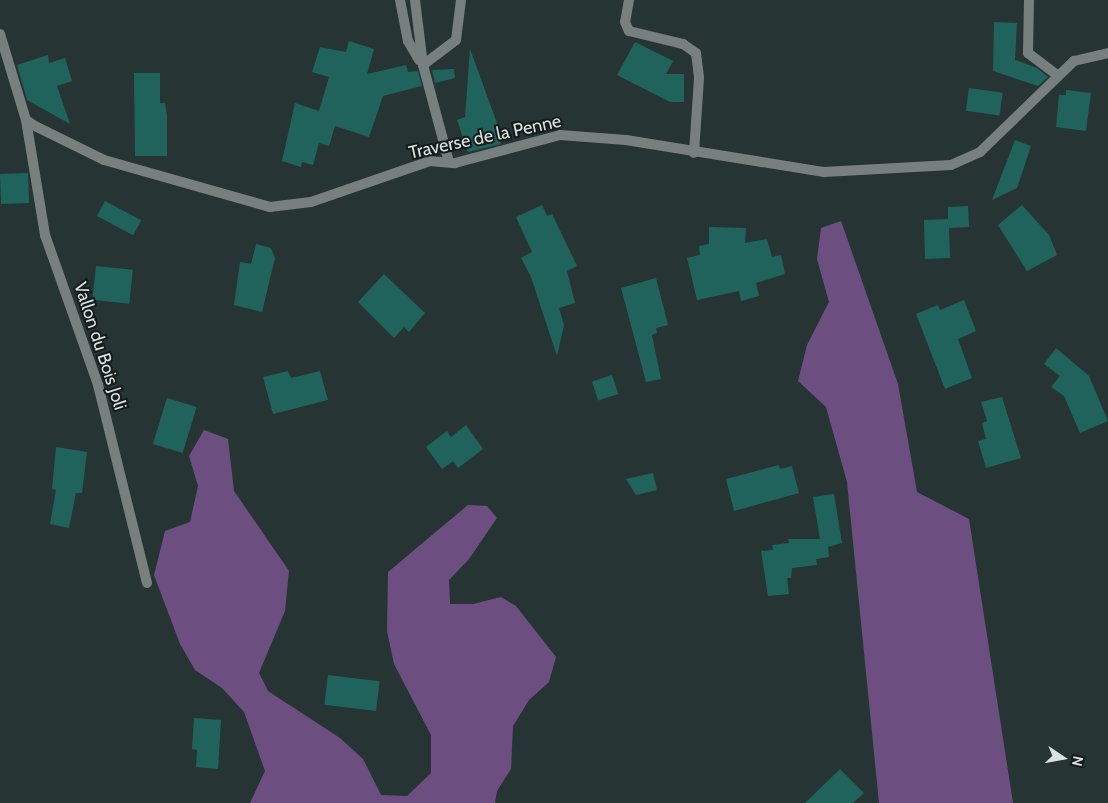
<!DOCTYPE html>
<style>
body{margin:0}
#map{position:relative;width:1108px;height:803px;overflow:hidden;background:#263534;font-family:Cabin,sans-serif}
div>[style]{position:absolute}
[style*='--x']{left:calc(var(--x)*1px);top:calc(var(--y)*1px);width:calc(var(--w)*1px);rotate:calc(var(--a)*1deg)}
.forest>*{inset:0;background:#6c4f80}
.building>*{inset:0;background:#20635d;transform-origin:0 0}
.minor>*{height:10px;margin:-5px;padding:0 5px;transform-origin:5px;border-radius:5px;background:#78807f}
span{translate:-50% -50%;white-space:nowrap;text-align:center;line-height:1.15;-webkit-text-stroke:4px #141b1a;paint-order:stroke}
.street-label{font-size:18px;color:#d8e2e1}
.north{position:absolute;left:1038px;top:733px;width:50px;height:50px;-webkit-text-stroke:4px #141b1a;paint-order:stroke;rotate:102deg;font-size:14px;font-weight:700;line-height:20px;text-align:center;color:#d8e2e1}
.north::after{content:'';display:block;margin:auto;width:18px;height:22px;background:#d8e2e1;clip-path:polygon(50% 0,100% 100%,50% 72%,0 100%)}
</style>
<div id="map">
<div class="forest">
<i style="clip-path:polygon(841px 221px,898px 384px,917px 492px,969px 519px,1013px 803px,879px 803px,847px 482px,826px 407px,798px 381px,807px 345px,829px 302px,817px 259px,821px 228px)"></i>
<i style="clip-path:polygon(204px 430px,228px 439px,234px 491px,289px 571px,285px 611px,259px 673px,268px 691px,340px 738px,363px 759px,381px 795px,407px 796px,431px 773px,431px 735px,394px 664px,387px 631px,388px 572px,468px 505px,487px 506px,497px 518px,469px 559px,449px 580px,450px 604px,473px 604px,501px 597px,516px 606px,556px 657px,549px 682px,529px 700px,513px 726px,511px 769px,497px 791px,495px 803px,250px 803px,265px 771px,244px 712px,222px 688px,195px 670px,180px 644px,154px 575px,165px 531px,190px 522px,198px 486px,189px 456px)"></i>
</div>
<div class="building">
<i style="clip-path:polygon(994px 22px,1017px 23px,1015px 60px,1037px 68px,1048px 77px,1038px 86px,993px 71px)"></i>
<i style="clip-path:polygon(349px 41px,374px 49px,367px 74px,406px 65px,408px 72px,418px 71px,422px 86px,383px 96px,369px 137px,335px 126px,329px 146px,319px 143px,313px 165px,302px 162px,301px 167px,282px 161px,295px 103px,319px 111px,329px 77px,312px 72px,320px 47px,346px 52px)"></i>
<i style="clip-path:polygon(635px 42px,673px 61px,666px 74px,684px 74px,684px 102px,670px 102px,617px 75px)"></i>
<i style="clip-path:polygon(470px 49px,501px 134px,497px 135px,501px 144px,468px 152px,457px 120px,465px 117px)"></i>
<i style="clip-path:polygon(48px 55px,49px 63px,65px 58px,72px 81px,57px 86px,70px 124px,27px 100px,17px 65px)"></i>
<i style="clip-path:polygon(454px 69px,455px 78px,435px 83px,432px 70px)"></i>
<i style="clip-path:polygon(134px 73px,160px 73px,160px 103px,165px 103px,167px 116px,167px 156px,135px 156px)"></i>
<i style="left:969px;top:88px;width:34px;height:23px;rotate:8deg"></i>
<i style="clip-path:polygon(1066px 90px,1091px 93px,1086px 131px,1056px 127px,1059px 95px,1066px 95px)"></i>
<i style="clip-path:polygon(1015px 140px,1031px 146px,1017px 188px,992px 200px)"></i>
<i style="left:28px;top:173px;width:30px;height:28px;rotate:88deg"></i>
<i style="left:105px;top:201px;width:41px;height:17px;rotate:28deg"></i>
<i style="clip-path:polygon(542px 205px,547px 216px,552px 214px,577px 266px,567px 271px,575px 303px,559px 308px,564px 325px,557px 356px,531px 277px,521px 258px,532px 252px,516px 217px)"></i>
<i style="clip-path:polygon(1022px 205px,1049px 235px,1057px 255px,1027px 271px,998px 225px)"></i>
<i style="clip-path:polygon(968px 206px,969px 227px,949px 228px,950px 258px,925px 259px,924px 220px,948px 219px,948px 207px)"></i>
<i style="clip-path:polygon(709px 227px,746px 228px,745px 243px,767px 239px,772px 257px,781px 255px,785px 274px,756px 283px,759px 296px,741px 301px,739px 291px,697px 300px,687px 258px,700px 255px,699px 246px,709px 244px)"></i>
<i style="clip-path:polygon(256px 244px,271px 248px,275px 258px,262px 312px,234px 305px,240px 262px,251px 264px)"></i>
<i style="left:96px;top:266px;width:37px;height:34px;rotate:6deg"></i>
<i style="clip-path:polygon(384px 274px,425px 313px,409px 332px,404px 327px,394px 338px,358px 302px)"></i>
<i style="clip-path:polygon(656px 278px,668px 325px,656px 328px,657px 333px,652px 335px,661px 379px,646px 382px,621px 288px)"></i>
<i style="clip-path:polygon(964px 300px,976px 331px,958px 339px,972px 378px,945px 389px,916px 314px,938px 305px,940px 310px)"></i>
<i style="clip-path:polygon(1056px 348px,1089px 376px,1108px 421px,1080px 433px,1064px 396px,1051px 387px,1060px 376px,1044px 364px)"></i>
<i style="clip-path:polygon(288px 371px,291px 378px,320px 371px,328px 400px,273px 414px,263px 377px)"></i>
<i style="left:612px;top:375px;width:20px;height:21px;rotate:72deg"></i>
<i style="clip-path:polygon(1002px 397px,1021px 458px,986px 468px,978px 441px,986px 439px,982px 423px,987px 421px,981px 402px)"></i>
<i style="left:167px;top:398px;width:31px;height:48px;rotate:17deg"></i>
<i style="clip-path:polygon(466px 425px,483px 449px,458px 468px,453px 461px,442px 469px,426px 447px,447px 431px,451px 437px)"></i>
<i style="clip-path:polygon(56px 447px,87px 452px,82px 493px,76px 493px,69px 528px,50px 524px,56px 490px,52px 489px)"></i>
<i style="clip-path:polygon(779px 465px,780px 469px,792px 466px,799px 493px,734px 511px,726px 479px)"></i>
<i style="clip-path:polygon(653px 473px,657px 490px,636px 495px,626px 479px)"></i>
<i style="clip-path:polygon(834px 494px,842px 543px,828px 547px,829px 557px,816px 559px,817px 565px,792px 568px,791px 578px,787px 578px,789px 594px,768px 596px,761px 551px,773px 550px,772px 545px,789px 543px,788px 539px,820px 539px,813px 497px)"></i>
<i style="left:328px;top:675px;width:52px;height:30px;rotate:7deg"></i>
<i style="clip-path:polygon(194px 718px,221px 720px,218px 769px,196px 767px,197px 750px,192px 749px)"></i>
<i style="clip-path:polygon(840px 769px,864px 793px,853px 803px,805px 803px)"></i>
</div>
<div class="minor">
<i style="--x:400;--y:0;--w:42;--a:79"></i>
<i style="--x:408;--y:41;--w:22;--a:60"></i>
<i style="--x:415;--y:0;--w:65;--a:83"></i>
<i style="--x:423;--y:65;--w:100;--a:75"></i>
<i style="--x:629;--y:0;--w:22;--a:100"></i>
<i style="--x:625;--y:22;--w:10;--a:66"></i>
<i style="--x:629;--y:31;--w:56;--a:13.5"></i>
<i style="--x:683;--y:44;--w:16;--a:35"></i>
<i style="--x:696;--y:53;--w:25;--a:83"></i>
<i style="--x:699;--y:78;--w:75;--a:93.8"></i>
<i style="--x:1029;--y:0;--w:53;--a:91.1"></i>
<i style="--x:1028;--y:53;--w:36;--a:37"></i>
<i style="--x:0;--y:34;--w:90;--a:73.2"></i>
<i style="--x:26;--y:120;--w:11;--a:34"></i>
<i style="--x:35;--y:126;--w:77;--a:26.2"></i>
<i style="--x:104;--y:160;--w:173;--a:15.8"></i>
<i style="--x:270;--y:207;--w:41;--a:-7"></i>
<i style="--x:311;--y:202;--w:126;--a:-19"></i>
<i style="--x:430;--y:161;--w:25;--a:5"></i>
<i style="--x:455;--y:163;--w:109;--a:-14.9"></i>
<i style="--x:560;--y:135;--w:66;--a:4.3"></i>
<i style="--x:626;--y:140;--w:201;--a:9.2"></i>
<i style="--x:824;--y:172;--w:127;--a:-3.2"></i>
<i style="--x:951;--y:165;--w:32;--a:-24"></i>
<i style="--x:980;--y:152;--w:131;--a:-44.1"></i>
<i style="--x:1074;--y:61;--w:35;--a:-13"></i>
<i style="--x:423;--y:65;--w:41;--a:-37.1"></i>
<i style="--x:456;--y:40;--w:40;--a:-82.9"></i>
<i style="--x:26;--y:120;--w:117;--a:80.6"></i>
<i style="--x:45;--y:235;--w:159;--a:70.5"></i>
<i style="--x:98;--y:385;--w:204;--a:76.1"></i>
</div>
<div class="street-label">
<span style="left:485px;top:137px;rotate:-12deg">Traverse de la Penne</span>
<span style="left:100px;top:346px;rotate:72deg">Vallon du Bois Joli</span>
</div>
<div class="north">N</div>
</div>
